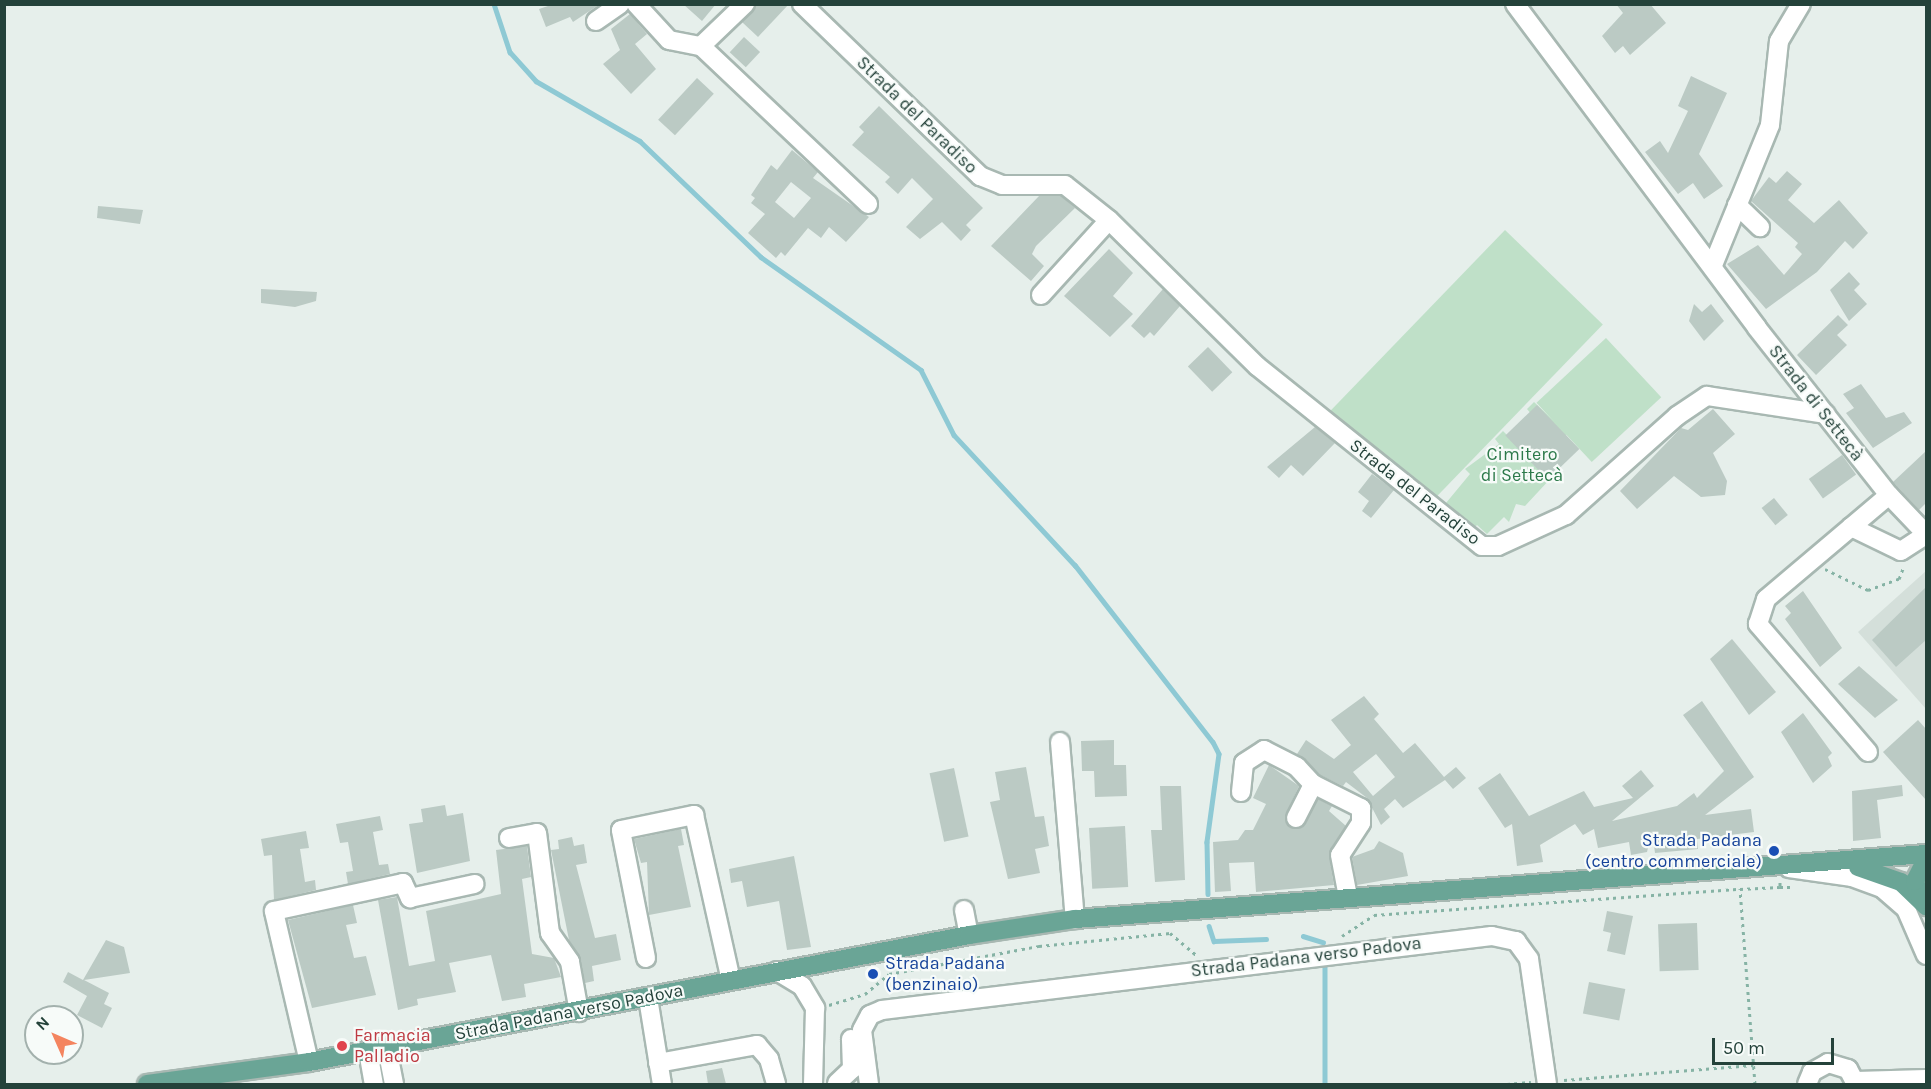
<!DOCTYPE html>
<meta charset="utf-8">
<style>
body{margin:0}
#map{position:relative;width:1931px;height:1089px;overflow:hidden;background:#e6efeb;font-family:Karla,sans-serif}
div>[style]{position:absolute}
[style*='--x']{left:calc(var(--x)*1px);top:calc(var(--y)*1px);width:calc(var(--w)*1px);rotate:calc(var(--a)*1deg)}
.built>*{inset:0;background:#d4dfda}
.green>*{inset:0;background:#bfe0c8;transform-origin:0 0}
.stream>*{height:4.5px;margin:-2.25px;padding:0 2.25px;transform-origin:2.25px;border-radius:2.25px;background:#8ec9d4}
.building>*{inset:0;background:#bbcac4;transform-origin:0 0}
.path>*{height:3px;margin-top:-1.5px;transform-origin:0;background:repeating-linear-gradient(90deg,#86b3a5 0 3px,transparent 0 7.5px)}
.roads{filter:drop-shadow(2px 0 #a8b8b2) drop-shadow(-2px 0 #a8b8b2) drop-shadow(0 2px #a8b8b2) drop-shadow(0 -2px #a8b8b2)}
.minor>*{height:18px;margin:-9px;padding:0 9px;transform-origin:9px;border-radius:9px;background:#fff}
.major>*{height:18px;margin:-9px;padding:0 9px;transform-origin:9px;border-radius:9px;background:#6aa596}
.dots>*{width:16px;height:16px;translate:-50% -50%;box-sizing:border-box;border:3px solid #f7fbf9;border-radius:50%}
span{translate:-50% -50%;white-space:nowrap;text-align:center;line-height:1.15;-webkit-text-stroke:4.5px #f7fbf9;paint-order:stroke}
.street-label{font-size:18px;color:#24423a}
.park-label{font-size:18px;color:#2d7a4b}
.transit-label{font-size:18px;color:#164399}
.right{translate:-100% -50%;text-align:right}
.left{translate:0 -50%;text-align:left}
.health-label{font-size:18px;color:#be3a42}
.frame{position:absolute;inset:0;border:6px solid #24423a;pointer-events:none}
.north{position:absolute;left:24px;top:1005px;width:60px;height:60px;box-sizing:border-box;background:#f7fbf9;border:2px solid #a3b1ad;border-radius:50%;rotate:315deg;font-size:16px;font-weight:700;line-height:24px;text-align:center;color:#24423a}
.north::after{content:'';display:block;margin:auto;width:21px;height:27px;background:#f4845f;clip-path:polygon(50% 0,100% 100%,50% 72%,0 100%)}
.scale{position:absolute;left:1712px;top:1038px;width:122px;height:27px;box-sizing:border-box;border:3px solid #24423a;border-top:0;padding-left:8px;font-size:18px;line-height:21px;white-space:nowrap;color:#24423a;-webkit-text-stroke:4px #f7fbf9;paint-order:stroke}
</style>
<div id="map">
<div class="built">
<i style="clip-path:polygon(1926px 571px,1926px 709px,1858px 632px)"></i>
</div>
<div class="green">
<i style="left:1505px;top:230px;width:136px;height:254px;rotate:44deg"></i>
<i style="left:1606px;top:338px;width:81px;height:95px;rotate:47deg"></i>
<i style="clip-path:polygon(1534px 402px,1567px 433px,1551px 478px,1525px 506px,1516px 504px,1509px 522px,1504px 517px,1487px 534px,1477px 525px,1471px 531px,1446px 503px,1470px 474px,1465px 469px,1499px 444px,1495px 439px,1503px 431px,1507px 435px,1532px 415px,1527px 409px)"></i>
</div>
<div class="stream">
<i style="--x:494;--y:4;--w:51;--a:71.6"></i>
<i style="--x:510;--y:52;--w:39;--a:48"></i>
<i style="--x:536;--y:81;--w:120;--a:30"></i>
<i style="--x:640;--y:141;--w:168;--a:43.8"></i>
<i style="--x:761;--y:257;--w:196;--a:35.2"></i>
<i style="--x:921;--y:370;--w:73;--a:63.1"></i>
<i style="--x:954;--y:435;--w:178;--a:47.1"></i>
<i style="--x:1075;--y:565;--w:224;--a:52.1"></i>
<i style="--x:1213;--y:742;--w:13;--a:63"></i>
<i style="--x:1219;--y:754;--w:89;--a:97.8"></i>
<i style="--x:1207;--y:842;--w:52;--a:88.9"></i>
<i style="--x:1209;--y:926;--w:16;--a:72"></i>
<i style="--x:1214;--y:941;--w:52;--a:-2.2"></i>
<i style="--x:1303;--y:936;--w:21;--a:17"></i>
<i style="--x:1325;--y:964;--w:120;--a:90"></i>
</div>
<div class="building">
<i style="clip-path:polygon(554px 4px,600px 4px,573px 22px,570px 17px,546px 27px,539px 9px)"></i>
<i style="clip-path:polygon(683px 4px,716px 4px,702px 21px)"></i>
<i style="clip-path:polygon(756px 4px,789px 4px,758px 37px,742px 22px)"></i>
<i style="clip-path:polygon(1616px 4px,1650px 4px,1666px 23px,1630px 55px,1623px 46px,1615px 53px,1602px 36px,1623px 13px)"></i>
<i style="clip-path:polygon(630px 14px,647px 34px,635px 44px,656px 69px,631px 94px,603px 64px,620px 50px,611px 29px)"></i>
<i style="left:744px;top:37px;width:22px;height:21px;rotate:43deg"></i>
<i style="clip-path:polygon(1691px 76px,1727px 93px,1699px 154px,1723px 186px,1704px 199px,1693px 183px,1678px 194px,1645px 152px,1660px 141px,1668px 153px,1688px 111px,1678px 106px)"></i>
<i style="left:697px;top:78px;width:23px;height:57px;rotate:43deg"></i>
<i style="clip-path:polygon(879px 106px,983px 208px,966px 225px,971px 230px,961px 241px,942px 222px,920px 239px,906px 227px,933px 199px,912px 178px,898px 194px,885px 182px,890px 177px,852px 145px,864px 132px,859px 127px)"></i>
<i style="clip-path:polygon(evenodd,792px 150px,818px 172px,813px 178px,869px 217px,846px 242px,829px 227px,821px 238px,808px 228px,785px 256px,781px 252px,776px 258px,748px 233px,765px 214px,751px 203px,755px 198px,751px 195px,771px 165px,777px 170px,792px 150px,791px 182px,811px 198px,794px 218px,775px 202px,791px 182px)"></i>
<i style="clip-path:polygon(1787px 171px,1802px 184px,1788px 200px,1814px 223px,1839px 200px,1868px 233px,1853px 249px,1845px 241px,1817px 272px,1766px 309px,1727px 264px,1758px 245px,1784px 275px,1802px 254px,1795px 247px,1798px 243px,1751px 201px,1769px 177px,1776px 183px)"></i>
<i style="clip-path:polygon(1039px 196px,1061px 196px,1075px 208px,1036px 246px,1032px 254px,1044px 266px,1031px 281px,991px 246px)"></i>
<i style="clip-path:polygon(98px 206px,143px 210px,140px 224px,97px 218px)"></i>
<i style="clip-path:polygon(1109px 249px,1133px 273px,1113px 296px,1133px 314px,1110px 337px,1064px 296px)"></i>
<i style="clip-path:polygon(1849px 272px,1860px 284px,1854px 290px,1867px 304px,1849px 321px,1830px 290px)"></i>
<i style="clip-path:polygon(261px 289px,317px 292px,316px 301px,295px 307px,261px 303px)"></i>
<i style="clip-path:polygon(1163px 289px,1180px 306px,1154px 336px,1150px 332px,1144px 338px,1131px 326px)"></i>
<i style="clip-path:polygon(1694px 304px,1702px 312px,1711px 304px,1724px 321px,1704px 341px,1689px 321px)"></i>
<i style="clip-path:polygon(1838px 315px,1848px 325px,1837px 335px,1847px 345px,1816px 375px,1797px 355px)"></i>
<i style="left:1208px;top:347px;width:35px;height:28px;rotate:46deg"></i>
<i style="clip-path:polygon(1861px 384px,1886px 418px,1904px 412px,1912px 423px,1873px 448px,1846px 413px,1854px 408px,1843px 394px)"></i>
<i style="left:1537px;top:405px;width:61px;height:44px;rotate:46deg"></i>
<i style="clip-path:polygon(1713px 409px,1735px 434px,1713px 453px,1727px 481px,1725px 495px,1701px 497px,1674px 476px,1637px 509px,1620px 491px,1681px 428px,1688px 430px)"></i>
<i style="clip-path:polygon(1315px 427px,1335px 443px,1303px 476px,1291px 465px,1279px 478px,1267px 467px)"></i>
<i style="clip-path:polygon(1926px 451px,1926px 503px,1919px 510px,1893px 482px)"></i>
<i style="left:1842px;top:455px;width:24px;height:41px;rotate:54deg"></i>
<i style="clip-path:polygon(1372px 474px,1394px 490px,1371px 518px,1362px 511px,1369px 501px,1358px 492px)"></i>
<i style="left:1774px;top:498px;width:22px;height:16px;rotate:51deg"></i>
<i style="clip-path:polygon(1926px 587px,1926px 640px,1896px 667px,1872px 640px)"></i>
<i style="clip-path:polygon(1803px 591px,1842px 648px,1820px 667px,1785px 619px,1791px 613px,1785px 606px)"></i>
<i style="clip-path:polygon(1732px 639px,1776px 692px,1749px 715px,1710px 659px)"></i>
<i style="clip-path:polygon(1859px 666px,1898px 700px,1875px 718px,1838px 684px)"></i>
<i style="clip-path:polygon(evenodd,1364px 696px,1379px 714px,1374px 719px,1403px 753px,1415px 743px,1444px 777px,1456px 767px,1466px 778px,1453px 789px,1445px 780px,1403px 808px,1395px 799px,1384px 809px,1390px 817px,1381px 825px,1367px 798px,1346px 782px,1343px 786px,1320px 775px,1297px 754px,1306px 740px,1334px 759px,1351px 745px,1331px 720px,1364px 696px,1376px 754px,1395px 777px,1373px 796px,1353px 772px,1376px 754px)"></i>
<i style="clip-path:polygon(1702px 701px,1754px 777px,1705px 815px,1751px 809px,1754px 832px,1697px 839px,1698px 849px,1655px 853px,1652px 831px,1647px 852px,1631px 855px,1629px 842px,1598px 848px,1594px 829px,1583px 835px,1575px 824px,1540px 845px,1543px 862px,1517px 866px,1512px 824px,1505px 828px,1478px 788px,1500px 773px,1529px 816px,1584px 791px,1594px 807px,1633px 798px,1622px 786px,1641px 770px,1654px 786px,1612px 821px,1677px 806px,1694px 793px,1697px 798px,1724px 771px,1683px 715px)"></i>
<i style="clip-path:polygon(1803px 713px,1832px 753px,1828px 757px,1832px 766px,1813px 783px,1781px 732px)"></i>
<i style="clip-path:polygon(1918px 720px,1926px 729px,1926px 800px,1883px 752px)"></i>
<i style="clip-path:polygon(1114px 740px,1114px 765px,1126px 765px,1127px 796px,1095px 797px,1094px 771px,1082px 771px,1081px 741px)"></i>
<i style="clip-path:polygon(1269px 765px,1299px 786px,1286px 814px,1290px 828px,1303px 827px,1318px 799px,1332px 806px,1329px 811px,1346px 826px,1329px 856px,1334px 885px,1256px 892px,1254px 862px,1229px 863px,1231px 891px,1215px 892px,1213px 842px,1238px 840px,1245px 830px,1253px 830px,1266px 804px,1253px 798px)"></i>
<i style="clip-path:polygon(1026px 767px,1035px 817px,1044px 816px,1049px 846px,1035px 849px,1040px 873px,1008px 879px,990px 802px,1000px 800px,995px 772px)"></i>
<i style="left:954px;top:768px;width:70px;height:25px;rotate:78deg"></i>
<i style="clip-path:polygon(1902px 785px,1903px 796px,1877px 800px,1881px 838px,1853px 841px,1852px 791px)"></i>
<i style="clip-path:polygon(1160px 786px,1181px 786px,1185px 880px,1155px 882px,1151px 830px,1162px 830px)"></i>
<i style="clip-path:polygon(445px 805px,447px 816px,463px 813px,470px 861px,417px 873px,409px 824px,423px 822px,421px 809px)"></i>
<i style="clip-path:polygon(380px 816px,383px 830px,373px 832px,379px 865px,388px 864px,390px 874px,348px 884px,346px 872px,353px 871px,348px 842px,340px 843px,336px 824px)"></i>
<i style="left:1125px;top:826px;width:61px;height:36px;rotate:87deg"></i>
<i style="clip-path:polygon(681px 829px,684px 845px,678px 846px,691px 907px,649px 915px,647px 862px,641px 863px,634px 839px)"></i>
<i style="clip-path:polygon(306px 831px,309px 848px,300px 849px,305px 882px,315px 880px,316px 890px,274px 900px,272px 855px,264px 856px,261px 839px)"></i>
<i style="clip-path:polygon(572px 837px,574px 846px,584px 844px,587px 863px,576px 865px,595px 938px,616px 934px,621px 960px,592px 966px,594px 981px,585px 983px,581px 960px,569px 940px,551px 850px,559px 849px,558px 840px)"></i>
<i style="clip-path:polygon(1379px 841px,1403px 853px,1408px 876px,1357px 885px,1352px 857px,1374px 849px)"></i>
<i style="clip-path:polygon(527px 846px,531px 877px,522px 879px,532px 954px,554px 958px,561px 977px,524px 984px,526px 997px,502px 1001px,491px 955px,449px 963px,456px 992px,417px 999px,418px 1005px,398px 1010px,378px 900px,397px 897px,409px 966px,435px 961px,426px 911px,501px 894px,496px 850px)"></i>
<i style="clip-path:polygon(794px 856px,811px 947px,787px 950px,779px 901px,747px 907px,742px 881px,731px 883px,729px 869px)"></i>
<i style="clip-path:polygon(353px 905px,357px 923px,346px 925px,354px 958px,366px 956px,376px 995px,312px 1008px,288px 920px)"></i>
<i style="clip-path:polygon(1607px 911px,1633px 916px,1625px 955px,1607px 951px,1611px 933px,1603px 931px)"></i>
<i style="left:1697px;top:923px;width:47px;height:39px;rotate:88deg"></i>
<i style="clip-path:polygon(106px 940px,124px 947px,130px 973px,84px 980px,109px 993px,104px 1004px,112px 1008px,102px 1028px,77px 1015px,87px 996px,63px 982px,68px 972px,83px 980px)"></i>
<i style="left:1589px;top:982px;width:37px;height:32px;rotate:11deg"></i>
<i style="clip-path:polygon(722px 1068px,726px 1084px,708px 1084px,706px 1071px)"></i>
</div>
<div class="path">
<i style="--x:1825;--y:569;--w:48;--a:26"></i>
<i style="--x:1868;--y:590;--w:33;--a:-20"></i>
<i style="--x:1899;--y:579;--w:14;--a:-69"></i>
<i style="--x:1780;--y:882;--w:5;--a:90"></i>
<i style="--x:1780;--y:887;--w:11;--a:0"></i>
<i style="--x:1342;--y:936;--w:38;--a:-33"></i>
<i style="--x:1374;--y:915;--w:367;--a:-4.1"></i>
<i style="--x:829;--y:1005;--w:38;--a:-17"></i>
<i style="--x:865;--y:994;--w:31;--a:-40"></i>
<i style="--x:889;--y:974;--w:153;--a:-10.6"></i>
<i style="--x:1039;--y:946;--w:132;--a:-5.7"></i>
<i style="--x:1170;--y:933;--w:35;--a:40"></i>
<i style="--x:1564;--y:1080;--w:190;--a:-4.5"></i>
<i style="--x:1507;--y:1084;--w:24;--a:-5"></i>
<i style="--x:1755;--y:1084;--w:196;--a:-94.4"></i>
<i style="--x:1740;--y:889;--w:40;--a:-2.9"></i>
</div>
<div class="roads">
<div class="minor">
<i style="--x:636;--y:4;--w:49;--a:47.5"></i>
<i style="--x:669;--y:40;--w:33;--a:11"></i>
<i style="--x:701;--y:46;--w:61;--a:-43.7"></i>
<i style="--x:802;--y:4;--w:248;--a:44"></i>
<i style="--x:980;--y:176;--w:24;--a:22"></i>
<i style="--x:1002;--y:185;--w:63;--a:0"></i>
<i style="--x:1065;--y:185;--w:56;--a:38.5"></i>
<i style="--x:1109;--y:220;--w:208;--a:44.6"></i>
<i style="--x:1257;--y:366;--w:288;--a:38.7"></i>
<i style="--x:1482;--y:546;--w:16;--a:0"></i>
<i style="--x:1498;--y:546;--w:75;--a:-24.5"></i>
<i style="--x:1566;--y:515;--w:149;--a:-41.7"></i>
<i style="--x:1677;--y:416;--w:36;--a:-34"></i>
<i style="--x:1707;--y:396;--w:120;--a:8.6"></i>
<i style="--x:1515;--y:4;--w:404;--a:53.2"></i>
<i style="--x:1757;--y:328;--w:213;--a:51.7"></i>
<i style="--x:1889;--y:495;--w:54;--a:46.5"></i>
<i style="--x:596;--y:21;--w:29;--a:-35"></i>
<i style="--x:701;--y:46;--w:230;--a:43.4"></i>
<i style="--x:1737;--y:205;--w:32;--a:44"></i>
<i style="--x:1713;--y:265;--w:151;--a:-67.8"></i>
<i style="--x:1770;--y:125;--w:84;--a:-83.9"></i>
<i style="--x:1779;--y:41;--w:43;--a:-59.3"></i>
<i style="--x:1041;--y:295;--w:101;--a:-47.8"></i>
<i style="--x:1851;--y:527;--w:55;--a:25.6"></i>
<i style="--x:1901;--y:551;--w:30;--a:-33"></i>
<i style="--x:1060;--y:742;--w:178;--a:85.2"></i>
<i style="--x:1868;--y:752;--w:169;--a:-130.7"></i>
<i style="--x:1758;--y:624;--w:26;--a:-72"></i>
<i style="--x:1766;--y:599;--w:161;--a:-40.2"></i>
<i style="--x:1241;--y:792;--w:29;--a:-84"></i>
<i style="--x:1244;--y:763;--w:24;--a:-33"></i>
<i style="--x:1264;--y:750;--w:37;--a:27"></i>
<i style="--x:1297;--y:767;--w:23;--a:47"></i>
<i style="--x:1313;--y:784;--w:54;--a:26.6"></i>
<i style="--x:1361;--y:808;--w:15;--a:90"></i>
<i style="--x:1361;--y:823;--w:38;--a:123"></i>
<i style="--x:1340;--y:855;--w:43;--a:79.2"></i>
<i style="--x:1296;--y:818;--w:38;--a:-63"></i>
<i style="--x:509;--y:838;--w:28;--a:-10"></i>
<i style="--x:537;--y:833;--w:101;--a:82.6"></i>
<i style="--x:550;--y:933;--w:35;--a:55"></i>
<i style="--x:570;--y:962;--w:51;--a:79.8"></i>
<i style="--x:1789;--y:868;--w:64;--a:8.1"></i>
<i style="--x:1852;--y:877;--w:32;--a:20"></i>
<i style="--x:1882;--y:888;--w:32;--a:41"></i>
<i style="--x:1906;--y:909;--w:50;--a:66.5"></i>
<i style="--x:964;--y:910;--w:25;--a:79"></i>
<i style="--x:646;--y:958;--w:130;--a:-101.1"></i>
<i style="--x:621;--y:830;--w:75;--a:-11.6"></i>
<i style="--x:694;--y:815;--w:169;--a:77.4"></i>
<i style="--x:777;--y:971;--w:29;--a:31"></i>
<i style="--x:802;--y:986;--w:26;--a:59"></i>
<i style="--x:815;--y:1008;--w:76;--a:91.5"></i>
<i style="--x:648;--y:998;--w:87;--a:80.8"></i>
<i style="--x:387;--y:1048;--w:37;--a:79"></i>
<i style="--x:368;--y:1051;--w:34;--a:80"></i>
<i style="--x:309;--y:1062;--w:155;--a:-103.1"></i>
<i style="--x:274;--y:911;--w:132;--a:-12.2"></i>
<i style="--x:403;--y:883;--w:17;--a:65"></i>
<i style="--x:410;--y:898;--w:66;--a:-12.3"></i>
<i style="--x:658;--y:1063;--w:101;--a:-10.3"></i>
<i style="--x:757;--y:1045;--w:18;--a:49"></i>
<i style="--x:769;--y:1059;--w:26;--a:74"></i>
<i style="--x:1856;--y:1081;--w:70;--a:-1.6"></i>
<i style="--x:837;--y:1083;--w:21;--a:-43"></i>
<i style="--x:852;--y:1069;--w:30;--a:-92"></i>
<i style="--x:869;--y:1084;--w:54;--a:-97.4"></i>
<i style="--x:862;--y:1030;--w:17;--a:-62"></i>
<i style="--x:870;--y:1015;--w:13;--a:-23"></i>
<i style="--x:882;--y:1010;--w:614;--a:-6.92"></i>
<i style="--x:1492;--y:936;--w:25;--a:12"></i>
<i style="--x:1516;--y:941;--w:22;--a:54"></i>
<i style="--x:1529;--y:959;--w:126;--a:81.8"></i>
<i style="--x:1807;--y:1084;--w:13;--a:-67"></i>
<i style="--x:1812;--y:1072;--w:18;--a:-29"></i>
<i style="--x:1828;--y:1063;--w:21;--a:17"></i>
<i style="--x:1848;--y:1069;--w:17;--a:62"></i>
</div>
<div class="major">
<i style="--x:1858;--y:867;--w:46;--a:19.2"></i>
<i style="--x:1901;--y:882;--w:35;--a:44"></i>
<i style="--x:1921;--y:900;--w:20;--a:-108"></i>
<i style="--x:1915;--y:881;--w:25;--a:-63"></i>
<i style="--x:147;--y:1084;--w:163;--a:-7.7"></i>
<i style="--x:309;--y:1062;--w:672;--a:-10.89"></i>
<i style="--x:969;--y:935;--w:107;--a:-8.6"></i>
<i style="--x:1075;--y:919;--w:853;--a:-4.37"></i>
</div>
</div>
<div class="dots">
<i style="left:1774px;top:851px;background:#1a4fb4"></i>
<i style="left:873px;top:974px;background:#1a4fb4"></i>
<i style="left:342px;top:1046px;background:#e0444e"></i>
</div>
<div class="street-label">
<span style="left:917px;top:115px;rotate:44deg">Strada del Paradiso</span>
<span style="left:1816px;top:403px;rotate:52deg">Strada di Settecà</span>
<span style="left:1415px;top:492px;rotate:38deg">Strada del Paradiso</span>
<span style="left:1306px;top:957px;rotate:-7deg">Strada Padana verso Padova</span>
<span style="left:569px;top:1012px;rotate:-11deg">Strada Padana verso Padova</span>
</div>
<div class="park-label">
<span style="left:1522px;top:465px">Cimitero<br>di Settecà</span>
</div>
<div class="transit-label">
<span class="right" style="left:1762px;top:851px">Strada Padana<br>(centro commerciale)</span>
<span class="left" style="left:885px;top:974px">Strada Padana<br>(benzinaio)</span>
</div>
<div class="health-label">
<span class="left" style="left:354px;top:1046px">Farmacia<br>Palladio</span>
</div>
<div class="frame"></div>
<div class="north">N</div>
<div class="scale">50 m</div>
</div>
